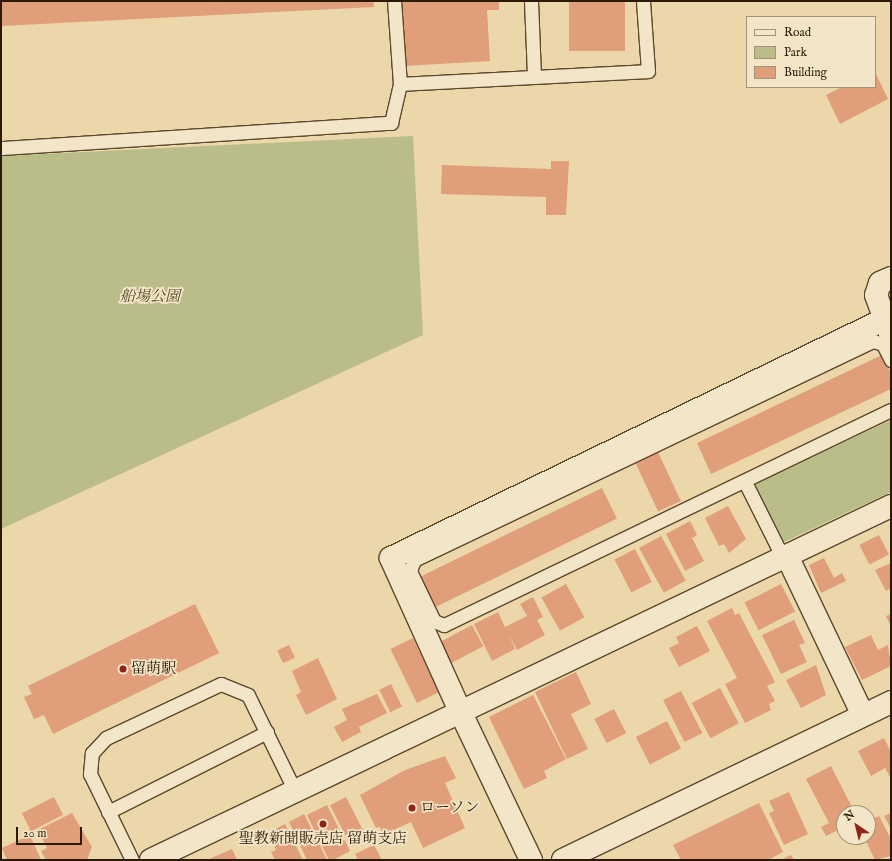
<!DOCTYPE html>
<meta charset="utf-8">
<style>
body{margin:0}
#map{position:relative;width:892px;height:861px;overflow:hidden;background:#ebd7aa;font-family:"IM FELL English","Noto Serif JP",serif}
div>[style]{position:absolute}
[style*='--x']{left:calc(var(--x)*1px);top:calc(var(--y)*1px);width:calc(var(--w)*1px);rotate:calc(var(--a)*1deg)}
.green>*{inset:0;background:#babd87}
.building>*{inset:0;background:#e09e7a;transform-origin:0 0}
.roads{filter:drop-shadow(1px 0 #5c482b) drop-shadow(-1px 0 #5c482b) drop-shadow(0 1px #5c482b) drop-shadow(0 -1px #5c482b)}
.service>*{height:13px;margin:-6.5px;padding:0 6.5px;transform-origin:6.5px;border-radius:6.5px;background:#f2e5c8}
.minor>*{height:22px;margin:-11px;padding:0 11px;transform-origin:11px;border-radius:11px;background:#f2e5c8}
.tertiary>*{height:22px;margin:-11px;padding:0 11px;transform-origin:11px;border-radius:11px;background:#f2e5c8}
.dots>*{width:11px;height:11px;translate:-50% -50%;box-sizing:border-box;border:2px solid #f2e5c8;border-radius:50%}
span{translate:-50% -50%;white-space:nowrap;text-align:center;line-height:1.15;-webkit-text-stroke:3.5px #f2e5c8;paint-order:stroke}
.park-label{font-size:15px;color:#574a29;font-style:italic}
.poi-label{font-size:15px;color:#2c1901}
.left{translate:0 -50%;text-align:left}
.frame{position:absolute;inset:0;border:2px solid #2c1901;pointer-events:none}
.legend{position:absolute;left:746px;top:16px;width:130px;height:72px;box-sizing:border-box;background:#f2e5c8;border:1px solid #a39378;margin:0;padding:5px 7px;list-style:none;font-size:12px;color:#2c1901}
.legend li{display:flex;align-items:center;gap:8px;height:20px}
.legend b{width:20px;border:1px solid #a39378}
.north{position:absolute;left:836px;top:805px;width:40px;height:40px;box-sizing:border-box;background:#f2e5c8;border:1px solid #a39378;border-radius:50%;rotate:325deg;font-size:11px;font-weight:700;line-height:16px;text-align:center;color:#2c1901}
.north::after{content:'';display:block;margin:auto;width:14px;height:18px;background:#8f2418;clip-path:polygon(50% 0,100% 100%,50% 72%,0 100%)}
.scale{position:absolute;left:16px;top:827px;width:66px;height:18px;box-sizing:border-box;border:2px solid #2c1901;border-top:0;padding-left:5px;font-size:12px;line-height:14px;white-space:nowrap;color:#2c1901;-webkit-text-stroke:3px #f2e5c8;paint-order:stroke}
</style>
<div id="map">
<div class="green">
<i style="clip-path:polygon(413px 136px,423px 335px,1px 529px,1px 156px)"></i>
<i style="clip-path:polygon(891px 420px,891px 492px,782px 543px,755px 484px)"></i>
</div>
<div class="building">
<i style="clip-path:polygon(1px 1px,373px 1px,374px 7px,1px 26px)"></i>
<i style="clip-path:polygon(401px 1px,487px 1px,487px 8px,487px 1px,499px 1px,499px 10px,487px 10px,490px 61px,404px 66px)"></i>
<i style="left:569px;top:1px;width:56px;height:50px"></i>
<i style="clip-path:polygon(875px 72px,888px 99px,840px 124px,826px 95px,842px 87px,875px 87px)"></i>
<i style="clip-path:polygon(551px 161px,569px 161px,566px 215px,546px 215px,546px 197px,441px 194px,442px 165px,551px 169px)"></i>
<i style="clip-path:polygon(882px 355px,891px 373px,891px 389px,711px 474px,697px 443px)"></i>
<i style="left:658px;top:452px;width:54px;height:25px;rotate:65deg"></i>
<i style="left:602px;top:488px;width:34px;height:204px;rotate:64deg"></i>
<i style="clip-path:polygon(728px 506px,746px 539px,729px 553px,724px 544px,719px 546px,705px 518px)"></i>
<i style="clip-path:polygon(690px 521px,697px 535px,692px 538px,704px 561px,685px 571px,666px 534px)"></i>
<i style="left:879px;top:535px;width:22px;height:22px;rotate:63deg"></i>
<i style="left:661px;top:536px;width:51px;height:25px;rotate:61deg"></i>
<i style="left:635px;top:549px;width:37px;height:23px;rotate:63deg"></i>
<i style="clip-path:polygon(824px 558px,834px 578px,842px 573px,846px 581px,821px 593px,809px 565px)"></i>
<i style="clip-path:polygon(891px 563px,891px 588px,886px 591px,875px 570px)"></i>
<i style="left:566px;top:584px;width:38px;height:28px;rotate:61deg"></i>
<i style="left:781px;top:584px;width:31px;height:41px;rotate:63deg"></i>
<i style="clip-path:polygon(533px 597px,543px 617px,537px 620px,545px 635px,517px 650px,509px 635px,515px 649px,492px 661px,474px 624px,498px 612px,505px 627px,527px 616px,520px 604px)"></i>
<i style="clip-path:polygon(195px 604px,219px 653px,53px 734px,44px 715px,34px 719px,24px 697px,32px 694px,28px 686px)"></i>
<i style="clip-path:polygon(732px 608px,735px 615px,739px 613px,775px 682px,767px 686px,775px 701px,769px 704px,771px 710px,745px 723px,725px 684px,737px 678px,707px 621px)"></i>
<i style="clip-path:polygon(891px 614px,891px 627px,886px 616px)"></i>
<i style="clip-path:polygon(794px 620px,805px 643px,799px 645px,807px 662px,781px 674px,762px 635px)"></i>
<i style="left:472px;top:625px;width:24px;height:36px;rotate:62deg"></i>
<i style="clip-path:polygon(697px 626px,710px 651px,679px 667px,669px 648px,679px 643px,676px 637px)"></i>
<i style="clip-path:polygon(871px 635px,878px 650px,888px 645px,891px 666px,862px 680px,845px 647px)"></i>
<i style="left:413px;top:638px;width:60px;height:25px;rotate:64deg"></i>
<i style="left:289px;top:645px;width:14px;height:13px;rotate:65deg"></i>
<i style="clip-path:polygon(318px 658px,337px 699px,306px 715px,296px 695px,301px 692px,292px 671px)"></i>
<i style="clip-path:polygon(816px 665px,826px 695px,801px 708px,786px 680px)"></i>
<i style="clip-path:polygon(576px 672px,591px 704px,571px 714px,588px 749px,567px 759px,535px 692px)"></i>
<i style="left:391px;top:684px;width:25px;height:13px;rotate:64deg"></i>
<i style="left:720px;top:688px;width:40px;height:32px;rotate:62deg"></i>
<i style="left:681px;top:691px;width:47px;height:20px;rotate:63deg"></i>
<i style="clip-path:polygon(377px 694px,387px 713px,359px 727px,361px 732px,342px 742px,334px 727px,347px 720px,342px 709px)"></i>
<i style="clip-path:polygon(533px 695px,566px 759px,544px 771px,547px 778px,524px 789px,489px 717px)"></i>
<i style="left:614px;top:709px;width:27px;height:22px;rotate:63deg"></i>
<i style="left:667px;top:721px;width:31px;height:35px;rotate:63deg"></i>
<i style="clip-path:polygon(884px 738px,891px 752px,891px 779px,885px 768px,871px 776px,858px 751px)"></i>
<i style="clip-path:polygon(445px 756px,456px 778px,445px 783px,465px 828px,423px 848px,411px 822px,383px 835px,380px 827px,376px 828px,360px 795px,405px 770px)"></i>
<i style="clip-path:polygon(831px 766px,855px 813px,844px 813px,844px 827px,826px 836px,821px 827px,829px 823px,806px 779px)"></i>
<i style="clip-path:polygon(789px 792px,808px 834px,784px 845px,769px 813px,774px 811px,769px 801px)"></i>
<i style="left:54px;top:797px;width:20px;height:36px;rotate:63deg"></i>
<i style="left:346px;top:797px;width:45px;height:18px;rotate:63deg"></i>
<i style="clip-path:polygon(759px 803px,783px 852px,768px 860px,681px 860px,673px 845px)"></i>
<i style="clip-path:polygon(327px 805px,350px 851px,333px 860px,329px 860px,307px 815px)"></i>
<i style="clip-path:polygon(72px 813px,92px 847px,87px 860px,46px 860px,41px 851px,47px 848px,38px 830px)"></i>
<i style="clip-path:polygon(891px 813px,891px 829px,884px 816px)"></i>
<i style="clip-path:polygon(304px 814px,327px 860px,307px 860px,289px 822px)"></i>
<i style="clip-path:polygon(879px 816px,891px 839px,891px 856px,875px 860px,864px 837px,868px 837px,868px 821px)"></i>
<i style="clip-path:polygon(285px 824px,303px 860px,275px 860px,271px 852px,276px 850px,268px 833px)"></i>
<i style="clip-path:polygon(30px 835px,41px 860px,7px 860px,2px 848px)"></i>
<i style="clip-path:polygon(374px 845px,382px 860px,358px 860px,355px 854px)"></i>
<i style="clip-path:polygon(232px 849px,237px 860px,207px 860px)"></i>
<i style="clip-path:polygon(791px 855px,794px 860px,781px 860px)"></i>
</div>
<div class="roads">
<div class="service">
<i style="--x:531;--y:1;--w:76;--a:87.7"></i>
<i style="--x:400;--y:84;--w:248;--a:-3"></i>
<i style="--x:648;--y:71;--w:70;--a:-94.1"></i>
<i style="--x:1;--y:148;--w:391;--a:-3.7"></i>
<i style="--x:391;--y:123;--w:40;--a:-77"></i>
<i style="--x:400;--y:84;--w:83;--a:-94.1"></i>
<i style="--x:891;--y:360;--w:18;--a:-117"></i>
<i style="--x:883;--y:344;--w:10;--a:-163"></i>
<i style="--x:873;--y:341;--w:509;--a:154.49"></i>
<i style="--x:414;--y:560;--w:12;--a:110"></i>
<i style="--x:410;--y:571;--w:55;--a:64.4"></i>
<i style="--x:434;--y:621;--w:11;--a:22"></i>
<i style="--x:444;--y:625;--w:496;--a:-25.7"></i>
<i style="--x:745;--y:482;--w:85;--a:63.4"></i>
<i style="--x:108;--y:812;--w:178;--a:-26.7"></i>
<i style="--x:132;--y:860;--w:96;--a:-116"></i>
<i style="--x:90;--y:774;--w:21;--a:-85"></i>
<i style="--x:92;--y:753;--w:21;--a:-47"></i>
<i style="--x:106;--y:738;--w:127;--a:-25.2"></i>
<i style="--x:221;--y:684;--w:29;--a:22"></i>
<i style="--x:248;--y:695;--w:107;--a:63.9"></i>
</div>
<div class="minor">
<i style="--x:891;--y:278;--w:12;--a:156"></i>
<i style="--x:880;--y:283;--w:13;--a:108"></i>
<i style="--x:876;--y:295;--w:44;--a:69.9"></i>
<i style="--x:787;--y:556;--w:176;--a:64.5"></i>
<i style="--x:460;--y:711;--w:168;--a:-114.3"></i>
<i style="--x:391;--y:558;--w:547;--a:-25.81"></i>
</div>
<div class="tertiary">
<i style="--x:460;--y:711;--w:165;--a:64.5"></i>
<i style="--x:151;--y:860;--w:820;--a:-25.57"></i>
<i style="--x:563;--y:860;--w:364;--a:-25.7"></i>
</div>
</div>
<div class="dots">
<i style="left:123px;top:669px;background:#8f2418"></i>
<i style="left:412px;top:808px;background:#8f2418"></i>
<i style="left:323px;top:824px;background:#8f2418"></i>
</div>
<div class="park-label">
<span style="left:150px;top:297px">船場公園</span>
</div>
<div class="poi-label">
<span class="left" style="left:131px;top:669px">留萌駅</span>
<span class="left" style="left:420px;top:808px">ローソン</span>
<span style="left:323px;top:839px">聖教新聞販売店 留萌支店</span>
</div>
<div class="frame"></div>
<ul class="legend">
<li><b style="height:5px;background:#f2e5c8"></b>Road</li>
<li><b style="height:11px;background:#babd87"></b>Park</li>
<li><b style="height:11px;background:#e09e7a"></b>Building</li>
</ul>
<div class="north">N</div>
<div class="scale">20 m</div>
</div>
